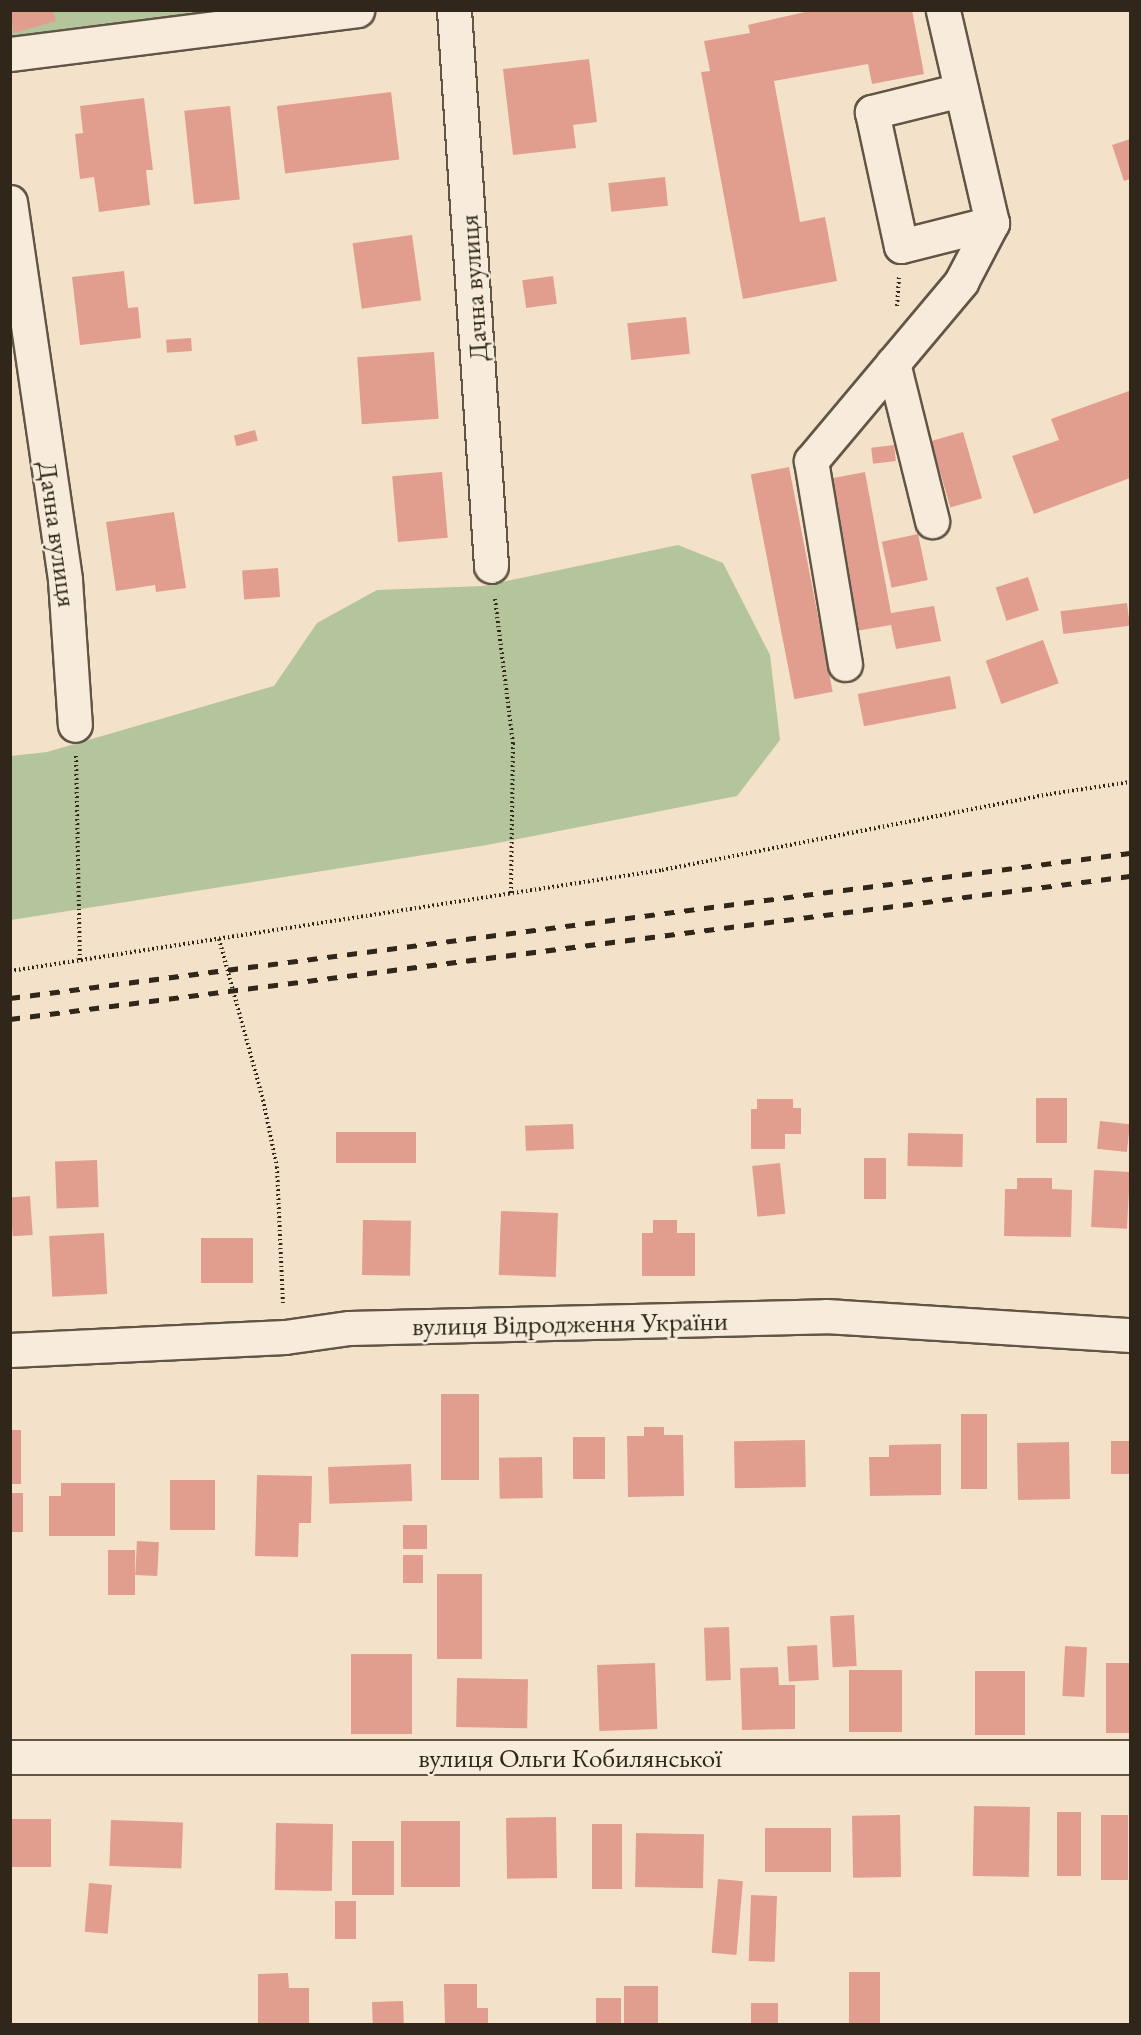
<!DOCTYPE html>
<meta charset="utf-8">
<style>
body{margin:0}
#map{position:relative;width:1141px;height:2035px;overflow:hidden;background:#f3e2c9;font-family:"EB Garamond",serif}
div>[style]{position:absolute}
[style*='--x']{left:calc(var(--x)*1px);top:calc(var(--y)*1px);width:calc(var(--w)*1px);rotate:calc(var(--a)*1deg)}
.green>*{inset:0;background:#b4c49b}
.building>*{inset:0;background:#e19e8e;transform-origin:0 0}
.path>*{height:4px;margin-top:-2px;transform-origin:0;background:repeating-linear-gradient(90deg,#302619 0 1.5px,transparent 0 4.5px)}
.roads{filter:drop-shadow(2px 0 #615545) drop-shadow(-2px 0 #615545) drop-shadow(0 2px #615545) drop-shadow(0 -2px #615545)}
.minor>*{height:33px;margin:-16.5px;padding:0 16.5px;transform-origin:16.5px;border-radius:16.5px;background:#f7ecdc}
.tertiary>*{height:33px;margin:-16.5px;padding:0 16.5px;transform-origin:16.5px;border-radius:16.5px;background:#f7ecdc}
.rail>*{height:4.5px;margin-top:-2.25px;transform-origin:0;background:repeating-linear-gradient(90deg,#302619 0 10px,transparent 0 20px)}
span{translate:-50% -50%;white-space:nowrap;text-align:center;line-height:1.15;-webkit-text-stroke:5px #f7ecdc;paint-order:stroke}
.street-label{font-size:27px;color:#302619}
.frame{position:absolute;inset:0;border:12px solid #302619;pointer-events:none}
</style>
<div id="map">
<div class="green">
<i style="clip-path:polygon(11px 11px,295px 11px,11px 40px)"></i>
<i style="clip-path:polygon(678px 545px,723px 563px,770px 655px,780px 740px,737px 796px,487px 845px,11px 920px,11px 756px,47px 752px,274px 686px,317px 623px,377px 590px,483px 586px)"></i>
</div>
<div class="building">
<i style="clip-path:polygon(10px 10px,53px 10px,56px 21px,14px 33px)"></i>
<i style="clip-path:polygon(814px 10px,912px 10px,924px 74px,872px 84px,868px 64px,774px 81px,800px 222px,825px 217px,837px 281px,743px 299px,701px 72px,710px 71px,704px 41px,750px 33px,748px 25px)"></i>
<i style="clip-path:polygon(589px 59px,597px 122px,573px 125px,576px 148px,513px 155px,503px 69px)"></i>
<i style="left:391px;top:92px;width:68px;height:115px;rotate:83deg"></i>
<i style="clip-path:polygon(144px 98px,153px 170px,146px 170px,150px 205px,99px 212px,94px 177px,80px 179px,75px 134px,83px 133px,80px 106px)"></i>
<i style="left:230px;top:106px;width:94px;height:46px;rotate:84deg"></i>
<i style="clip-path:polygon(1130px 139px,1130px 179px,1124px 181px,1112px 145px)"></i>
<i style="left:665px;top:177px;width:29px;height:57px;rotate:84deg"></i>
<i style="left:412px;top:235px;width:66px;height:60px;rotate:82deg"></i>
<i style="clip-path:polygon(124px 271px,128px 308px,138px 307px,141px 338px,80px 345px,72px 277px)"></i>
<i style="left:553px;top:276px;width:28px;height:31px;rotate:82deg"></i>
<i style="left:686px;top:317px;width:37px;height:59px;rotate:84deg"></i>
<i style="left:191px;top:338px;width:13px;height:25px;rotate:86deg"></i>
<i style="left:434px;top:352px;width:67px;height:77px;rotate:86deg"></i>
<i style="clip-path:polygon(1129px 391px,1130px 478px,1034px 514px,1012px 456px,1059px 440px,1051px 419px)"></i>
<i style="left:255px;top:430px;width:11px;height:22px;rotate:75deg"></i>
<i style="left:963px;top:432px;width:69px;height:33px;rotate:74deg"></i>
<i style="left:894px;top:445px;width:16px;height:23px;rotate:83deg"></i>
<i style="left:789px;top:467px;width:229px;height:39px;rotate:79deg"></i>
<i style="left:442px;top:472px;width:66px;height:50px;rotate:85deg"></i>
<i style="clip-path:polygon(865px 472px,891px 613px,934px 606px,941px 641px,896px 649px,891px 625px,856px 631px,828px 479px)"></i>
<i style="clip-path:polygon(174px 512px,186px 588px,156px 592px,155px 585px,116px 591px,106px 522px)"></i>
<i style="left:918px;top:534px;width:47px;height:37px;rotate:78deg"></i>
<i style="left:278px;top:568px;width:29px;height:36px;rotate:86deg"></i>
<i style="left:1028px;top:577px;width:35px;height:34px;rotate:72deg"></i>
<i style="left:1127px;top:603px;width:23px;height:67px;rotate:83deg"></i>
<i style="left:1043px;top:640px;width:46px;height:61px;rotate:70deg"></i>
<i style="left:950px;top:676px;width:33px;height:94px;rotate:79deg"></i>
<i style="left:1036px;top:1098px;width:31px;height:45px"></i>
<i style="clip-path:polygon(757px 1099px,793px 1099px,793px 1108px,801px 1108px,801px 1134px,785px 1134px,785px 1149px,751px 1149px,751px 1109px,757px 1109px)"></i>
<i style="left:1100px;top:1121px;width:30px;height:28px;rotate:6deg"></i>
<i style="left:573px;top:1124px;width:25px;height:48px;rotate:88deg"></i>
<i style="left:416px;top:1132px;width:31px;height:80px;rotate:90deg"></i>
<i style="left:908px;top:1133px;width:55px;height:33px;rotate:1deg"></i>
<i style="left:864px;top:1158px;width:22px;height:41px"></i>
<i style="left:97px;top:1160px;width:47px;height:42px;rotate:88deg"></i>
<i style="left:780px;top:1163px;width:51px;height:28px;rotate:84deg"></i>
<i style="left:1094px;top:1170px;width:36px;height:57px;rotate:3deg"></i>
<i style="clip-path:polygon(1017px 1178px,1052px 1178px,1052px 1189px,1072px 1190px,1071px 1237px,1004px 1236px,1005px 1189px,1017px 1189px)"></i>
<i style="left:30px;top:1196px;width:39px;height:20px;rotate:86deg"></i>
<i style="left:501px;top:1211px;width:57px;height:64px;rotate:2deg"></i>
<i style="left:363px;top:1220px;width:48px;height:55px;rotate:1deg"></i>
<i style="clip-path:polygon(653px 1220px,677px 1220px,677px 1233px,695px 1233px,695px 1276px,642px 1276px,642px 1233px,653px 1233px)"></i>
<i style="left:104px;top:1233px;width:61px;height:55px;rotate:87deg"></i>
<i style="left:201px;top:1238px;width:52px;height:45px"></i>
<i style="left:441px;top:1394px;width:38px;height:86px"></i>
<i style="left:961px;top:1414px;width:26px;height:75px"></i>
<i style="clip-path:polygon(644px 1427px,664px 1427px,664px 1435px,683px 1435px,684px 1496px,628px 1497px,627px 1436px,644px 1436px)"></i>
<i style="left:10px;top:1430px;width:11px;height:54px"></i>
<i style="left:573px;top:1437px;width:32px;height:42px"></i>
<i style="left:805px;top:1440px;width:47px;height:71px;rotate:89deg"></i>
<i style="left:1111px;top:1441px;width:19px;height:33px"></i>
<i style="left:1069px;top:1442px;width:57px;height:52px;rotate:89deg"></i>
<i style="clip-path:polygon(941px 1444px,941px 1495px,870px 1496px,869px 1457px,889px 1457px,889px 1445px)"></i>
<i style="left:542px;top:1457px;width:41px;height:43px;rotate:89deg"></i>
<i style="left:411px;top:1464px;width:37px;height:83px;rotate:88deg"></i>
<i style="clip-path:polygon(257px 1475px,312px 1476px,311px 1523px,299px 1523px,298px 1557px,255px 1556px)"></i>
<i style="left:215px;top:1480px;width:50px;height:45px;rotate:90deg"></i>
<i style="clip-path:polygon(61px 1483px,115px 1483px,115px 1536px,49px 1536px,49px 1496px,61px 1496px)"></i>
<i style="left:10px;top:1493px;width:13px;height:39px"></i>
<i style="left:403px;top:1525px;width:24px;height:24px"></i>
<i style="left:137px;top:1541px;width:22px;height:34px;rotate:3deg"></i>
<i style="left:108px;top:1550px;width:27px;height:45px"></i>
<i style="left:403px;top:1555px;width:20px;height:28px"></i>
<i style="left:437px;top:1574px;width:45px;height:85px"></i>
<i style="left:854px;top:1615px;width:51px;height:24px;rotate:87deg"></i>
<i style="left:729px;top:1627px;width:53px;height:25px;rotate:88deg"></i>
<i style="left:817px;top:1645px;width:35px;height:30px;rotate:87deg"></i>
<i style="left:1065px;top:1646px;width:22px;height:50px;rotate:3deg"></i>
<i style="left:351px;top:1654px;width:61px;height:80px"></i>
<i style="left:655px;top:1663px;width:66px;height:58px;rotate:88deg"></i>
<i style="left:1106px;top:1663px;width:24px;height:70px"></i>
<i style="clip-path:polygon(778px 1667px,779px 1685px,795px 1685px,795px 1729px,742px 1730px,740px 1668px)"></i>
<i style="left:849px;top:1670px;width:53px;height:62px"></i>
<i style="left:975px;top:1671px;width:50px;height:64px"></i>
<i style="left:457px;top:1678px;width:71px;height:49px;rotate:1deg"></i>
<i style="left:974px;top:1806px;width:56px;height:70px;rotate:1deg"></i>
<i style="left:1057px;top:1812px;width:24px;height:64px"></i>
<i style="left:900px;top:1815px;width:62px;height:48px;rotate:89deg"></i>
<i style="left:1101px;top:1815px;width:27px;height:65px"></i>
<i style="left:556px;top:1817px;width:61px;height:50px;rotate:89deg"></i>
<i style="left:51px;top:1819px;width:48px;height:41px;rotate:90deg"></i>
<i style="left:111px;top:1820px;width:72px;height:46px;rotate:2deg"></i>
<i style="left:401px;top:1821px;width:59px;height:66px"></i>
<i style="left:276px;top:1823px;width:57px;height:67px;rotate:1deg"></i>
<i style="left:592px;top:1824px;width:30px;height:65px"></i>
<i style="left:765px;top:1828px;width:66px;height:44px"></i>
<i style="left:636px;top:1833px;width:68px;height:54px;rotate:1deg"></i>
<i style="left:352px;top:1841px;width:42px;height:54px"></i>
<i style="left:718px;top:1879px;width:25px;height:74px;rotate:5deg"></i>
<i style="left:89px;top:1883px;width:23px;height:49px;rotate:5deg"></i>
<i style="left:751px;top:1895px;width:26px;height:66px;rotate:2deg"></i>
<i style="left:335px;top:1901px;width:21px;height:38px"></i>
<i style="left:849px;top:1972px;width:31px;height:52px"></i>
<i style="clip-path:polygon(288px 1973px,289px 1988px,309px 1988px,309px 2024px,258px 2024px,258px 1974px)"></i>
<i style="clip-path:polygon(444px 1984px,477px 1984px,477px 2008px,488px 2008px,488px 2024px,445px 2024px)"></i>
<i style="left:624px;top:1986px;width:34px;height:38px"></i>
<i style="left:596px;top:1998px;width:25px;height:26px"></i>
<i style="left:403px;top:2001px;width:23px;height:31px;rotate:88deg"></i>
<i style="left:751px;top:2003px;width:27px;height:21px"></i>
</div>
<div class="path">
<i style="--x:897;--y:306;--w:29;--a:-86"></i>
<i style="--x:495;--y:599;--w:145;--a:82.9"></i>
<i style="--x:513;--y:743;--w:151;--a:90.8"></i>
<i style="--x:76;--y:756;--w:205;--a:88.9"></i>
<i style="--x:219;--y:939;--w:167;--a:74.7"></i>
<i style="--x:263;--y:1100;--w:68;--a:78.2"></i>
<i style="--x:277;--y:1167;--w:137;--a:87.5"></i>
<i style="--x:10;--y:971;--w:660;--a:-8.81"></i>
<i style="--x:662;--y:870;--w:395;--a:-11.1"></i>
<i style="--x:1050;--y:794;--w:81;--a:-8.5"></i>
</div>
<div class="roads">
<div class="minor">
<i style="--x:454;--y:10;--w:557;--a:86.19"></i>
<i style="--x:10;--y:54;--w:350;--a:-7.2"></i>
<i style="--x:961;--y:90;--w:92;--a:166.1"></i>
<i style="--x:872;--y:112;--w:137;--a:77.8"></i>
<i style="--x:901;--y:246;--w:94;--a:-14.2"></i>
<i style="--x:10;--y:202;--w:382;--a:81.7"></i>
<i style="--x:65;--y:580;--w:145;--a:86.1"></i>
<i style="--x:893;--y:363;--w:163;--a:76.1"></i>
<i style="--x:845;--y:664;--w:206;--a:-99.5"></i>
<i style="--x:811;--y:461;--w:234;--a:-50"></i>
<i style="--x:961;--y:282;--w:67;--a:-62.3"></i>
<i style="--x:992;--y:223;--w:219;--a:-103"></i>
<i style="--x:10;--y:1757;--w:1120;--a:0"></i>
</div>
<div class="tertiary">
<i style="--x:10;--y:1350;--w:275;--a:-2.7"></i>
<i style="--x:285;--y:1337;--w:65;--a:-8"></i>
<i style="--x:349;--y:1328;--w:477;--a:-1.4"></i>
<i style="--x:826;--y:1316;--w:305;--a:3.6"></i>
</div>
</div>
<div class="rail">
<i style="--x:10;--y:998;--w:1129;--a:-7.38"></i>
<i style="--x:10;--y:1019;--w:1129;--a:-7.28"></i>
</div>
<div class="street-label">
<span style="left:473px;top:288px;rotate:-94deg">Дачна вулиця</span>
<span style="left:58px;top:534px;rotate:82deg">Дачна вулиця</span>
<span style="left:570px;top:1323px;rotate:-1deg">вулиця Відродження України</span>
<span style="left:570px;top:1758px">вулиця Ольги Кобилянської</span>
</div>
<div class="frame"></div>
</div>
